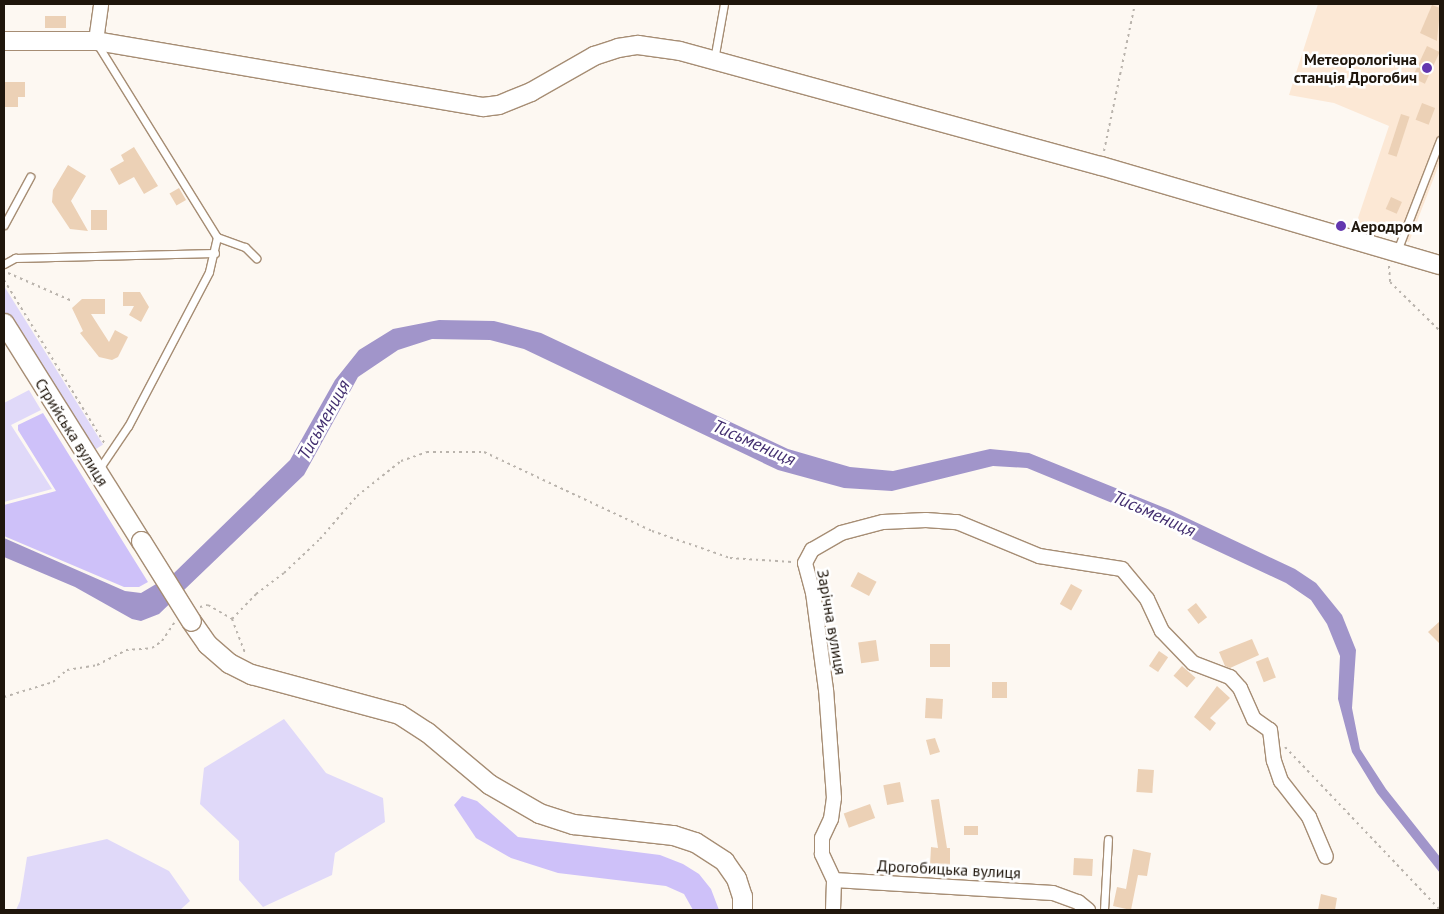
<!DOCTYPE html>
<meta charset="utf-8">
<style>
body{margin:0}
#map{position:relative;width:1444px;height:914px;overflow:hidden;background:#fdf8f2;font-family:"PT Sans",sans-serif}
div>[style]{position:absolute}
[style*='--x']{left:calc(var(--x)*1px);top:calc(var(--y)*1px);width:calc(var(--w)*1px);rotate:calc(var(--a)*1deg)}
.built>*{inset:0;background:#fce8d5}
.green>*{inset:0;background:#e0d9f9;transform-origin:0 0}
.forest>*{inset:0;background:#cec1f9}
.water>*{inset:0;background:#a195ca}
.building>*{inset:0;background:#ecd1b6;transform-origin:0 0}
.path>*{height:2px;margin-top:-1px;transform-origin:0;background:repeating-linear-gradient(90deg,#bab4ad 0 2.5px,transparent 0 6.5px)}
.roads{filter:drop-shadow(1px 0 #a68d74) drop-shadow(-1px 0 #a68d74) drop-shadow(0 1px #a68d74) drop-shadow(0 -1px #a68d74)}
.service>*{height:7px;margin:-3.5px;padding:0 3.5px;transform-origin:3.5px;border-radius:3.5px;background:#fff}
.minor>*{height:14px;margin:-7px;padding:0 7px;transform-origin:7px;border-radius:7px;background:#fff}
.tertiary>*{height:18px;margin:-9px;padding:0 9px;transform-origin:9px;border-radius:9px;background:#fff}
.secondary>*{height:19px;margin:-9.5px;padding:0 9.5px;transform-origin:9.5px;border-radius:9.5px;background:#fff}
.bridges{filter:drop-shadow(1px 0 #a68d74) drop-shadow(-1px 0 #a68d74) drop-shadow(0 1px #a68d74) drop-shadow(0 -1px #a68d74)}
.secondary-bridge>*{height:19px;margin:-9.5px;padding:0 9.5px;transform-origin:9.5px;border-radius:9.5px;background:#fff}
.dots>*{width:14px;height:14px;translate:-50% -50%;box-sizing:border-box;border:2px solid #fff;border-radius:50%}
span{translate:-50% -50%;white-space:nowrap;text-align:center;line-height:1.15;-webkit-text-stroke:5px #fff;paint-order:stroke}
.poi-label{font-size:16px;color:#1f160c;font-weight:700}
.right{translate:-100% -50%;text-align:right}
.left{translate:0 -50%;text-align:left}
.street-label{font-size:16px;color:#1f160c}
.water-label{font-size:18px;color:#432f70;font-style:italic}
.frame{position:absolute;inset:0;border:5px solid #1f160c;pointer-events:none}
</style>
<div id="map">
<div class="built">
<i style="clip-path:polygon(1318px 4px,1440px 4px,1440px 162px,1409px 242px,1356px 224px,1389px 126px,1334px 103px,1289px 95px)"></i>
</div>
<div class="green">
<i style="left:4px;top:286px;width:187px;height:13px;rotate:58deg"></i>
<i style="clip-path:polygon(29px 390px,41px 410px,11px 425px,52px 489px,4px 502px,4px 403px)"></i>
<i style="clip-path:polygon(284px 719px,326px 773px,383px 798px,385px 822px,335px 853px,332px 875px,263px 907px,239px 880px,239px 841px,200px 804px,204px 768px)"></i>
<i style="clip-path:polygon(107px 839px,169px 871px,190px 901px,180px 910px,16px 910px,20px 901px,27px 857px)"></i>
</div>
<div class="forest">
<i style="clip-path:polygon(43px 413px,148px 582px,139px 587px,124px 587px,4px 536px,4px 505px,56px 491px,18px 430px,18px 425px)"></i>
<i style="clip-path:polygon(462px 796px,477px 801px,518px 837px,660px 855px,683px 864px,699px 874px,711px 889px,719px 910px,693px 910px,684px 894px,666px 886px,558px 873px,511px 858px,476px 838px,454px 805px)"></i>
</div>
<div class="water">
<i style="clip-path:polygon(439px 320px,494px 321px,541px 333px,788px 449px,850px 467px,893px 471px,990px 449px,1029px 453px,1170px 510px,1295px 569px,1316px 583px,1342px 615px,1356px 650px,1352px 708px,1360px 749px,1386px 789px,1440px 857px,1440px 873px,1377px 793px,1352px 752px,1338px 699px,1340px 656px,1327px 624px,1311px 600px,1286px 583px,1134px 512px,1027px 468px,993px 466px,892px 491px,844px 488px,778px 470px,524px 349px,490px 340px,432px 339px,398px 350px,358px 377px,304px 475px,159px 614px,141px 621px,132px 619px,75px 587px,4px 557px,4px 538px,125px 591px,141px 593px,173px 574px,290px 460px,335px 380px,359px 350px,393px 329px)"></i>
</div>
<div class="building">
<i style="clip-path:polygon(1432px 5px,1440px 8px,1437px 41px,1420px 33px)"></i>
<i style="left:45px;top:16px;width:21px;height:12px"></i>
<i style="left:1427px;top:46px;width:14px;height:35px;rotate:25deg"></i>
<i style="clip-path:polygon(5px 82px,25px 82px,25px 97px,18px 97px,18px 107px,4px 107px)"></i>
<i style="left:1422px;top:103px;width:14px;height:18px;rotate:21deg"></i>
<i style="left:1401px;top:114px;width:9px;height:42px;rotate:18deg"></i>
<i style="clip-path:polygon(134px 147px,158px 186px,144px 194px,134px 177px,119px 185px,110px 169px,124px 161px,121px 155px)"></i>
<i style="clip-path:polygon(68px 165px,86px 176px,71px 201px,88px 231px,70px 229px,52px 202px,53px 190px)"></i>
<i style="left:179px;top:188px;width:14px;height:11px;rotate:60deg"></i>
<i style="left:1391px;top:197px;width:12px;height:13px;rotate:24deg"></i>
<i style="left:91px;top:210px;width:16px;height:20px"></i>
<i style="clip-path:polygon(123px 292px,140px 292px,149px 307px,141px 322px,129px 315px,134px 306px,123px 306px)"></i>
<i style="clip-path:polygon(82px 299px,105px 299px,105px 314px,91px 314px,109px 342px,115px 330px,128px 337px,118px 357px,112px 360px,99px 357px,80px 333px,83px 331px,72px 308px)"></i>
<i style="left:858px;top:572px;width:21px;height:16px;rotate:28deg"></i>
<i style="left:1071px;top:584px;width:13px;height:23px;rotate:29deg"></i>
<i style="left:1196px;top:603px;width:18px;height:11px;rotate:52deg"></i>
<i style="clip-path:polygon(1440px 621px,1440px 644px,1428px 632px)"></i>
<i style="clip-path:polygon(1252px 639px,1259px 655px,1230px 668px,1225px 666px,1219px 652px)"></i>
<i style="left:876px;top:640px;width:21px;height:18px;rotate:82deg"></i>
<i style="left:930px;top:644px;width:20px;height:23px"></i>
<i style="left:1159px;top:651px;width:11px;height:18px;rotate:34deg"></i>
<i style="left:1268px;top:657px;width:22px;height:13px;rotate:69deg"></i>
<i style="left:1182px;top:666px;width:18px;height:13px;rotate:41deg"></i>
<i style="left:992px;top:682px;width:15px;height:16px"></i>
<i style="clip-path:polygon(1217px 686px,1230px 698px,1210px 718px,1216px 723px,1210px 731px,1194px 717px)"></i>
<i style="left:926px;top:698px;width:17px;height:20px;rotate:3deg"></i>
<i style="clip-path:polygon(935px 738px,940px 752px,930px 755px,926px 740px)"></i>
<i style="left:1138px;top:769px;width:16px;height:23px;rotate:4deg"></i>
<i style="left:900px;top:782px;width:20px;height:17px;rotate:79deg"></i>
<i style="clip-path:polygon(939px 799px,947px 848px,950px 848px,950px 867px,930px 866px,931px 847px,938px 848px,931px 800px)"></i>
<i style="left:870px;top:804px;width:15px;height:28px;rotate:70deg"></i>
<i style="left:964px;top:826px;width:14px;height:9px"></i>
<i style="clip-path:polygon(1133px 849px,1151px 853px,1147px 876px,1138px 875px,1131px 910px,1113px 906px,1117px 887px,1126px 889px)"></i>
<i style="left:1074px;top:858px;width:19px;height:17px;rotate:3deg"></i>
<i style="clip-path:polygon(1321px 894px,1337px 898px,1335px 910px,1318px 910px)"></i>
</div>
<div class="path">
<i style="--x:1104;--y:151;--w:150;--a:-78.1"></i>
<i style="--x:1389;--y:266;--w:16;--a:86"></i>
<i style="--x:1390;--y:282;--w:70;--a:44.4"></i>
<i style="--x:8;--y:273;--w:70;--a:23.6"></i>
<i style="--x:4;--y:280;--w:193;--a:58.4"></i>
<i style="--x:200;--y:607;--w:8;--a:-14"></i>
<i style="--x:208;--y:605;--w:28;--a:30"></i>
<i style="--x:232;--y:619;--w:36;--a:69"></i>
<i style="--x:232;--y:619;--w:35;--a:-46"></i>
<i style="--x:256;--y:594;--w:35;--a:-37"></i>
<i style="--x:284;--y:573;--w:50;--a:-43.4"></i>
<i style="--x:320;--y:539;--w:57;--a:-49.3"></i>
<i style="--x:357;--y:496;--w:56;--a:-38.5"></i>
<i style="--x:401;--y:461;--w:28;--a:-19"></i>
<i style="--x:427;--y:452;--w:57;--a:0"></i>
<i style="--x:484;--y:452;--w:186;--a:25.2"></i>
<i style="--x:652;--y:531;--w:83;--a:19.1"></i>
<i style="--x:730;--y:558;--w:62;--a:3.7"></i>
<i style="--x:4;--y:697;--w:51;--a:-17"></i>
<i style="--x:53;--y:682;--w:18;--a:-41"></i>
<i style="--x:67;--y:670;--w:30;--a:-9"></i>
<i style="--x:97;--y:665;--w:33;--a:-27"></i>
<i style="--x:126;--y:650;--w:26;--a:-4"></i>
<i style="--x:152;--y:648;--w:12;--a:-35"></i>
<i style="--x:162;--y:641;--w:22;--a:-56"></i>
<i style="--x:1285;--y:747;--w:225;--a:46.4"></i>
</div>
<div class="roads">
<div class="service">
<i style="--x:96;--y:42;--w:229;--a:58.2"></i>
<i style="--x:217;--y:237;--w:36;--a:103"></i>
<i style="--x:209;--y:272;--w:174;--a:117.7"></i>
<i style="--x:128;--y:426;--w:52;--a:124"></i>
<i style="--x:714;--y:60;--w:57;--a:-79.9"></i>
<i style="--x:4;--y:225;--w:55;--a:-61.6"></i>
<i style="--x:217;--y:237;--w:30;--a:20"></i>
<i style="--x:245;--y:247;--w:16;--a:45"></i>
<i style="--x:1397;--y:251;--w:119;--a:-68.8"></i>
<i style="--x:4;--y:264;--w:13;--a:-29"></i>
<i style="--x:15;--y:258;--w:200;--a:-1.4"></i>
<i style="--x:1104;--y:910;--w:71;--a:-86.8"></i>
</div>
<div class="minor">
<i style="--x:96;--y:41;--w:37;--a:-82"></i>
<i style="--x:834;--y:880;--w:29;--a:-115"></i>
<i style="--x:822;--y:854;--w:16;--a:-90"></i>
<i style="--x:822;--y:838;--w:21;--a:-65"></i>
<i style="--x:831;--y:819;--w:21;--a:-82"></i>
<i style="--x:834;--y:798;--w:108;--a:-94.2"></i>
<i style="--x:826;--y:690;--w:98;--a:-97.6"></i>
<i style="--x:813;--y:593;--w:31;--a:-105"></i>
<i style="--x:805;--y:563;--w:15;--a:-62"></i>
<i style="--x:812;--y:550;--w:34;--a:-30"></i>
<i style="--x:841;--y:533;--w:43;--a:-14.7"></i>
<i style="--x:883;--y:522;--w:43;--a:-2.7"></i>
<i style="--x:926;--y:520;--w:31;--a:4"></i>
<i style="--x:957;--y:522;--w:89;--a:22.5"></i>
<i style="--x:1039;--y:556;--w:84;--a:8.9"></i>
<i style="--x:1122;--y:569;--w:39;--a:50"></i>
<i style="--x:1147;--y:599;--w:35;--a:65"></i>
<i style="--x:1162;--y:631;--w:45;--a:45.9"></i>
<i style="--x:1193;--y:663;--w:40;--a:21"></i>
<i style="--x:1230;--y:677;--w:15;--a:48"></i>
<i style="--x:1240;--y:688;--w:34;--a:66"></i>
<i style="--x:1254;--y:719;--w:19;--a:35"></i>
<i style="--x:1270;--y:730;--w:31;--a:83"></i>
<i style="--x:1274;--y:761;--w:21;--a:71"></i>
<i style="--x:1281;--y:781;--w:46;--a:52.1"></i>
<i style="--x:1309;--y:817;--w:43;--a:67"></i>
<i style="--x:833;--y:910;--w:30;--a:-88"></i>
<i style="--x:834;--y:880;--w:219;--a:3.4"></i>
<i style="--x:1053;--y:893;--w:27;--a:20"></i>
<i style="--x:1078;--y:902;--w:13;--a:39"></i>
</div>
<div class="tertiary">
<i style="--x:4;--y:41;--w:92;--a:0"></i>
<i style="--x:96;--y:41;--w:393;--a:9.7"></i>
<i style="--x:483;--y:107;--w:16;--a:-7"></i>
<i style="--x:499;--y:105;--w:35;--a:-22"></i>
<i style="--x:531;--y:92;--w:73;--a:-29.7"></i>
<i style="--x:594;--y:56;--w:25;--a:-18"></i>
<i style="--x:618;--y:48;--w:20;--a:-9"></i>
<i style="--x:638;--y:45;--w:42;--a:8.1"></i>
<i style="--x:680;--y:51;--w:436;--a:15.3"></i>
<i style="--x:1101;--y:166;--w:353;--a:16.3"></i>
</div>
<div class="secondary">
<i style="--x:4;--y:323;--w:257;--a:57.9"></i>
<i style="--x:191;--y:621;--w:28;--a:55"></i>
<i style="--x:207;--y:644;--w:29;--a:41"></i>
<i style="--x:229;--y:663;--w:25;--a:27"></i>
<i style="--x:251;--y:674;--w:153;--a:15.1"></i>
<i style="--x:399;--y:714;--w:33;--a:33"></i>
<i style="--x:427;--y:732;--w:81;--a:40"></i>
<i style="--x:489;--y:784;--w:58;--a:30.1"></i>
<i style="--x:539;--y:813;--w:36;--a:18"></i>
<i style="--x:573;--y:824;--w:101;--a:6.3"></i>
<i style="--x:673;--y:835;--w:23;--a:18"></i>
<i style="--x:695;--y:842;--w:35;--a:33"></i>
<i style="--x:724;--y:861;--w:21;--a:55"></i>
<i style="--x:736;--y:878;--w:19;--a:72"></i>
<i style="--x:742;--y:896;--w:14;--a:90"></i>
</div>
</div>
<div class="bridges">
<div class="secondary-bridge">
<i style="--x:141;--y:541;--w:94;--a:58"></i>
</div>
</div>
<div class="dots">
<i style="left:1427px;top:68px;background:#6337af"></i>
<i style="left:1341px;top:226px;background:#6337af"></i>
</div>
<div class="poi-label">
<span class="right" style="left:1417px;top:68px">Метеорологічна<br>станція Дрогобич</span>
<span class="left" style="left:1351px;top:226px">Аеродром</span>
</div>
<div class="street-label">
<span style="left:72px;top:432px;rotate:58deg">Стрийська вулиця</span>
<span style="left:832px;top:622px;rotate:80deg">Зарічна вулиця</span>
<span style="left:949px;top:869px;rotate:3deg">Дрогобицька вулиця</span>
</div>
<div class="water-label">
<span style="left:324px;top:420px;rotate:-61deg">Тисьмениця</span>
<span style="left:754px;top:443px;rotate:24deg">Тисьмениця</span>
<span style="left:1154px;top:514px;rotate:24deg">Тисьмениця</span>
</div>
<div class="frame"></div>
</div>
